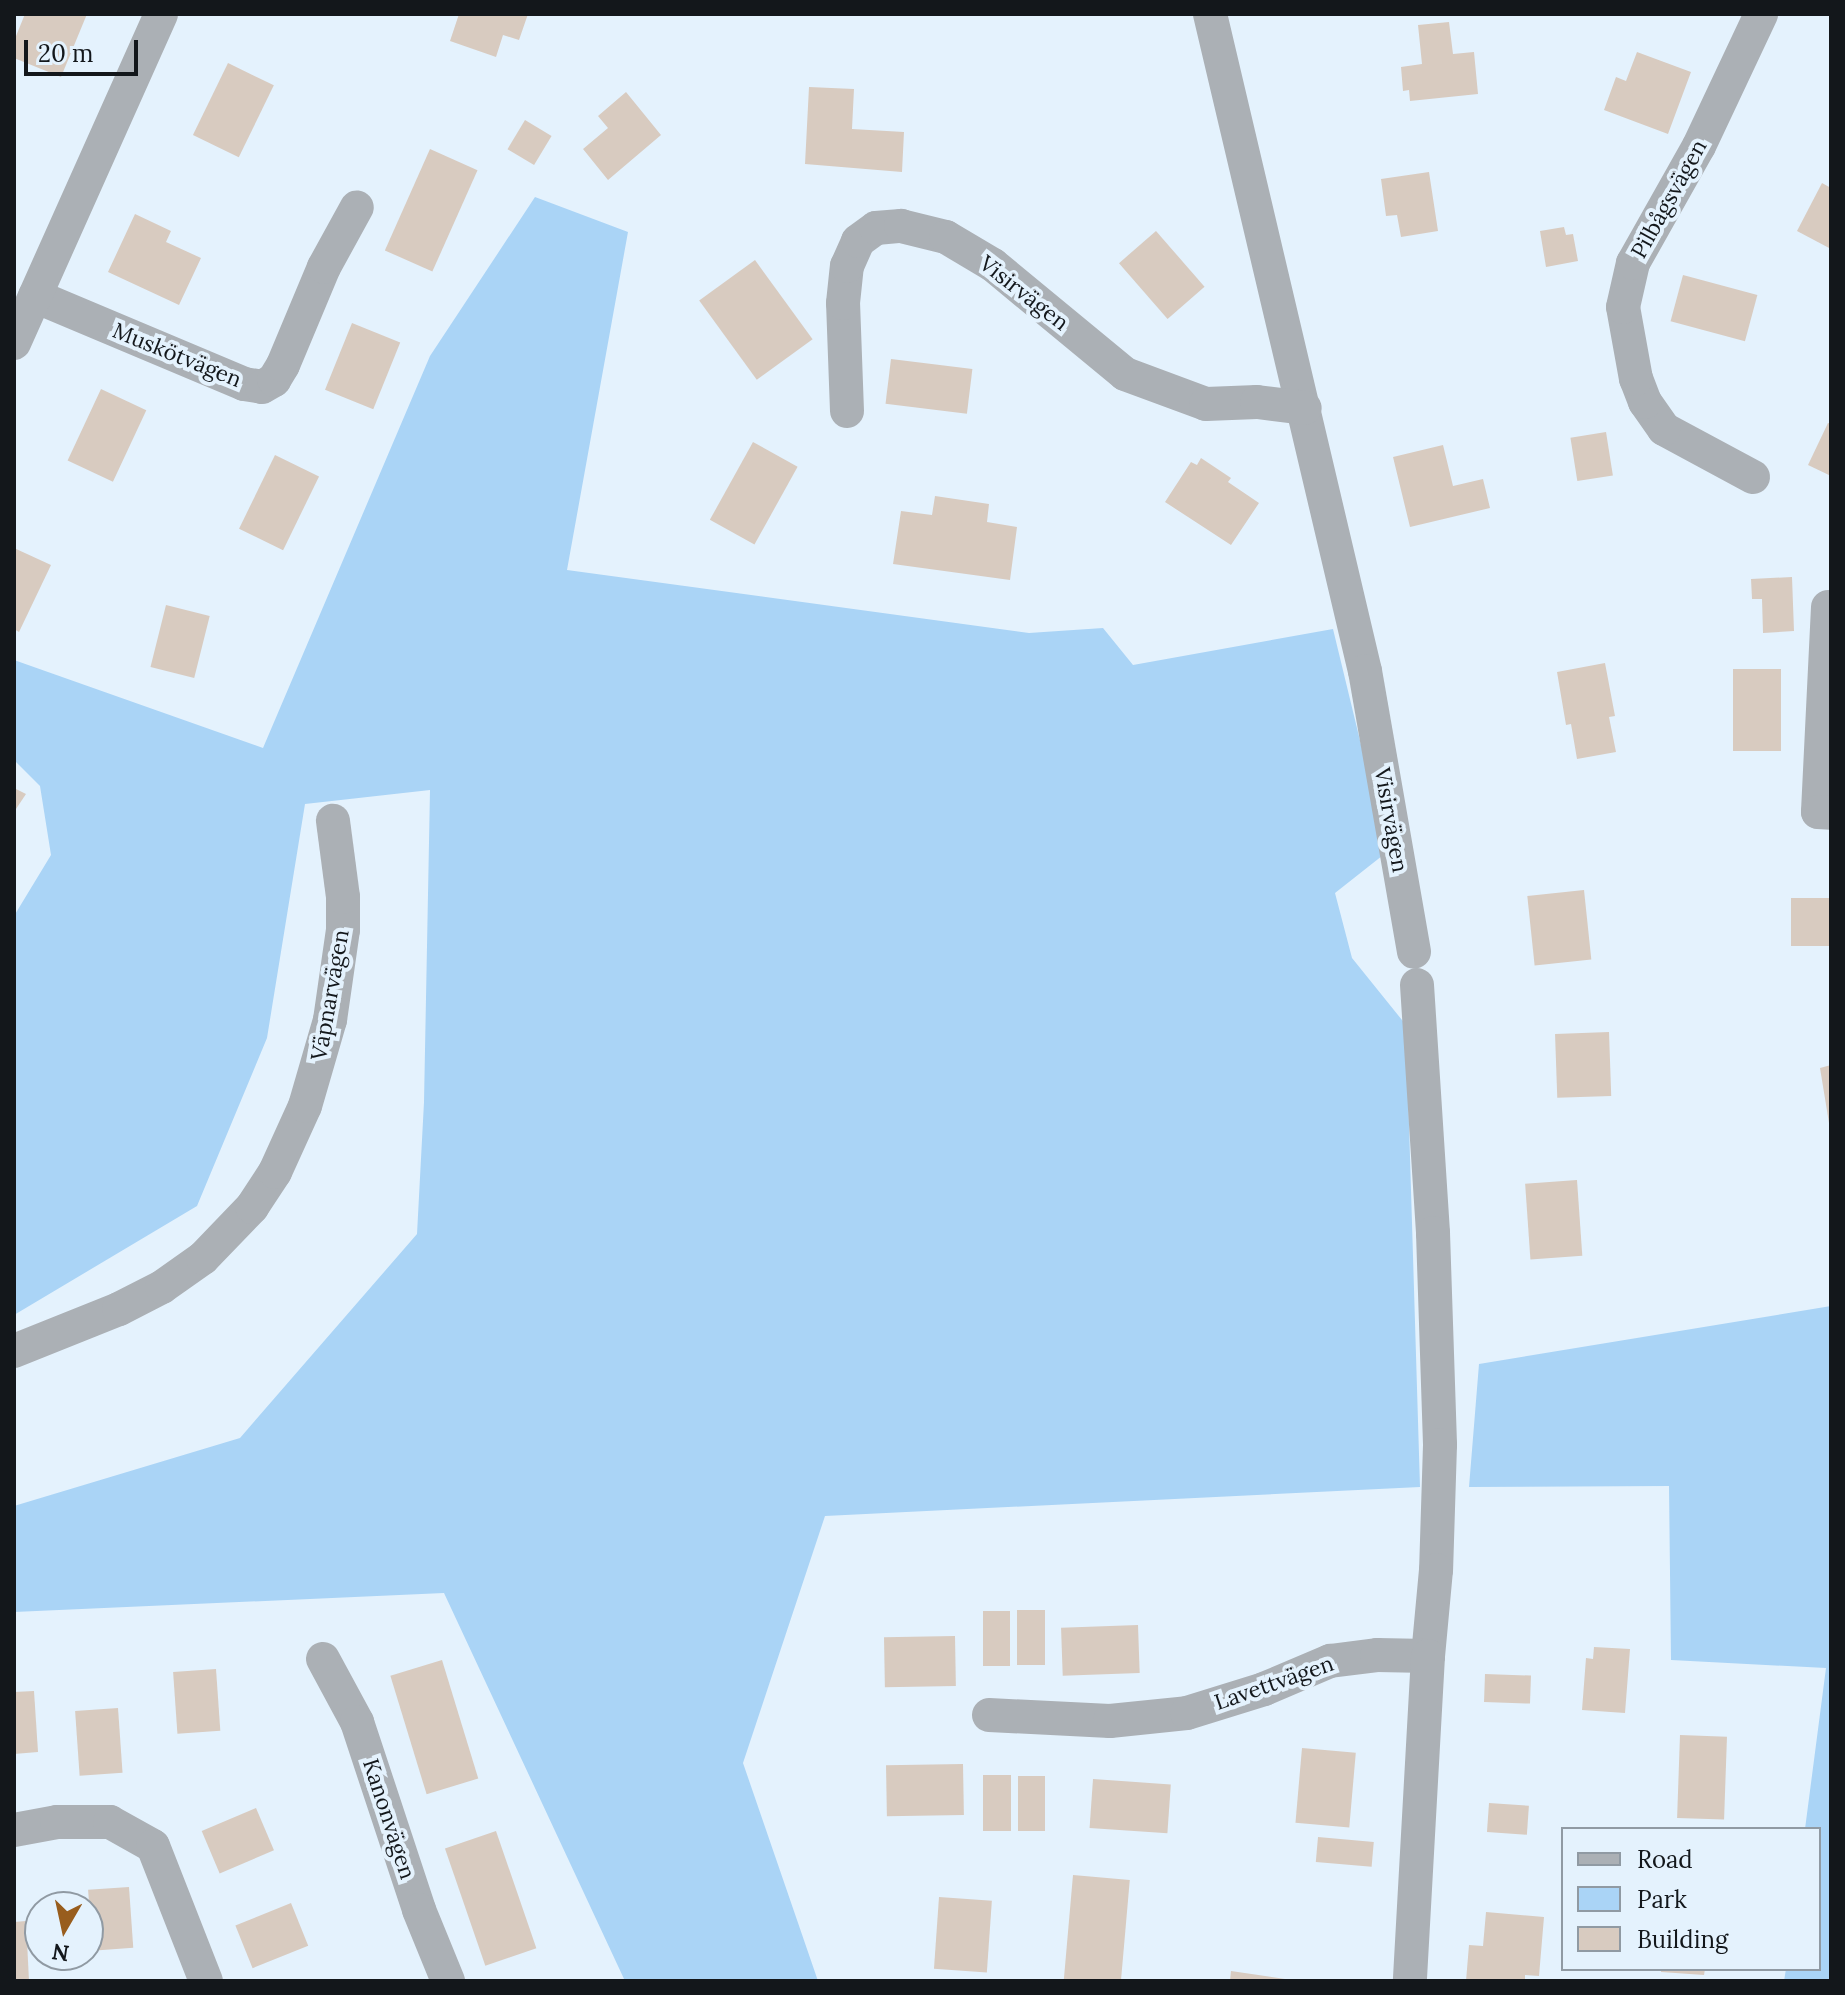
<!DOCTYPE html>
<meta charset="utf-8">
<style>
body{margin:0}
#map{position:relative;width:1845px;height:1995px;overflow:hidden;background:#e4f2fd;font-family:Lora,serif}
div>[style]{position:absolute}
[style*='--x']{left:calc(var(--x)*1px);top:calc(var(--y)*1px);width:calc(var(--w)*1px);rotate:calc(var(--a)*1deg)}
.green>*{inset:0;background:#aad4f6}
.building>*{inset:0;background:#d8cbc0;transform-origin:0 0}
.minor>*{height:34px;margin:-17px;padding:0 17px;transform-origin:17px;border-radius:17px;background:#abb0b5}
span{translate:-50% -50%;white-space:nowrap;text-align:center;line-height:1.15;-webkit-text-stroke:8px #e4f2fd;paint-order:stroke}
.street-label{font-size:22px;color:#13171b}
.frame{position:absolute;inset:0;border:16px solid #13171b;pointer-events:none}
.legend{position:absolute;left:1561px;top:1827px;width:260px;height:144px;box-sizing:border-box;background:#e4f2fd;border:2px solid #909aa3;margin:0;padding:10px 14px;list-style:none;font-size:24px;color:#13171b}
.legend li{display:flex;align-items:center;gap:16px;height:40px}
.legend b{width:40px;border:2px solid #909aa3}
.north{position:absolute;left:24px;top:1891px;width:80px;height:80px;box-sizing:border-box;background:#e4f2fd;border:2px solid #909aa3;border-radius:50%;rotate:189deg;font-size:22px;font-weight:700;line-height:32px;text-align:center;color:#13171b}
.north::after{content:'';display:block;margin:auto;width:28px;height:36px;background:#985d1d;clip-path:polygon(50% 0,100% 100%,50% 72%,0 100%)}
.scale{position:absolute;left:24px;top:40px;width:114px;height:36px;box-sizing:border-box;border:4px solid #13171b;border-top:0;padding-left:10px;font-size:24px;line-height:28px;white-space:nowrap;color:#13171b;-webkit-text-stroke:6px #e4f2fd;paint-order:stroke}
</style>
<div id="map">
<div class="green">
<i style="clip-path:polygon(535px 197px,628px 232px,567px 570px,1029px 633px,1103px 628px,1133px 665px,1333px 629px,1387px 852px,1335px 893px,1352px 958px,1406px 1025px,1420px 1487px,825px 1516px,743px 1763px,818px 1981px,625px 1981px,444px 1593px,14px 1612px,14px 1506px,240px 1438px,417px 1234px,424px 1102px,430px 790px,305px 804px,267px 1038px,197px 1206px,14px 1315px,14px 916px,51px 855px,40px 786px,14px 760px,14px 660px,263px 748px,430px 356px)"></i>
<i style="clip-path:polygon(1831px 1306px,1831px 1981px,1784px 1981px,1786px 1969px,1819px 1969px,1819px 1829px,1805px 1829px,1826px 1668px,1671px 1660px,1669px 1486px,1469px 1487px,1479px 1364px)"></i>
</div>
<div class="building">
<i style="clip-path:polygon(25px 14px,87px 14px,61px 77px,14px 58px,14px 41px)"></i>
<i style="clip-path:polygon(459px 14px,528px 14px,519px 40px,503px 35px,496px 57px,450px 41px)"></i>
<i style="clip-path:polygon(1449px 22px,1453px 54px,1474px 52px,1478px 94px,1410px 101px,1409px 90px,1403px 91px,1401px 67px,1422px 64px,1418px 25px)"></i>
<i style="clip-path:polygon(1637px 52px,1691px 72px,1668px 134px,1604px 110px,1616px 77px,1626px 81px)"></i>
<i style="left:228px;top:63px;width:51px;height:80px;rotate:26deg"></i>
<i style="clip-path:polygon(809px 87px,854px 89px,852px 129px,904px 132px,902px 172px,805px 164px)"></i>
<i style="clip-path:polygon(626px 92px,661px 135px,608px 180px,583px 149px,608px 128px,598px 116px)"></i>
<i style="left:525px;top:120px;width:31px;height:34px;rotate:31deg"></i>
<i style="left:430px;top:149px;width:52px;height:111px;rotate:24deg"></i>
<i style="clip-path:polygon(1429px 172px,1438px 231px,1401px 237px,1397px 215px,1386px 216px,1381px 179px)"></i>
<i style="clip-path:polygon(1822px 183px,1831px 188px,1831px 249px,1797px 231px)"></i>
<i style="clip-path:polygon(135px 214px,171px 231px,166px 242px,201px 258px,179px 305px,108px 272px)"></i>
<i style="clip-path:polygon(1564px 227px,1566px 235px,1573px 234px,1578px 261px,1546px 267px,1540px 231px)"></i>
<i style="left:1156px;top:231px;width:74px;height:49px;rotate:49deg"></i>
<i style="left:755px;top:260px;width:98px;height:69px;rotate:54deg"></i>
<i style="left:1683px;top:275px;width:77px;height:48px;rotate:15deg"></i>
<i style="left:352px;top:323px;width:52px;height:72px;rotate:22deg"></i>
<i style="left:891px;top:359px;width:82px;height:45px;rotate:7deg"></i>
<i style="left:101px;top:389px;width:50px;height:79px;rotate:25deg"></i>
<i style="clip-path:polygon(1828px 423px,1831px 424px,1831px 476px,1808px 465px)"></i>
<i style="left:1606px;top:432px;width:44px;height:36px;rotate:81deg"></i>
<i style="left:753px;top:442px;width:51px;height:89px;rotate:29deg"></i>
<i style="clip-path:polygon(1443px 445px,1453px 486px,1483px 479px,1490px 508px,1410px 527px,1393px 457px)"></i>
<i style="left:275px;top:455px;width:49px;height:82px;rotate:26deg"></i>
<i style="clip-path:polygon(1201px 458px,1231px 478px,1228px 482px,1259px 503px,1231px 545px,1165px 502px,1191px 462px,1197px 465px)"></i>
<i style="clip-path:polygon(935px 496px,989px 504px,987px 522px,1017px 527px,1010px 580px,893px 564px,901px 511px,932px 515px)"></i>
<i style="clip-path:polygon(14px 548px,51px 565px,19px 632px,14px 629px)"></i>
<i style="clip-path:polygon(1792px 577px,1794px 631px,1763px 633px,1762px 599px,1752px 599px,1751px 579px)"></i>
<i style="left:166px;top:605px;width:45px;height:64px;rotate:14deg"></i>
<i style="clip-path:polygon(1605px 663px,1615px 716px,1609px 717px,1616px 752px,1577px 759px,1571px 724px,1566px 725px,1557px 672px)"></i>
<i style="left:1733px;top:669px;width:48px;height:82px"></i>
<i style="clip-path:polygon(14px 788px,26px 794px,14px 812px)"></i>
<i style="left:1584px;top:890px;width:70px;height:57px;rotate:84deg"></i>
<i style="left:1831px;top:898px;width:48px;height:40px;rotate:90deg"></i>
<i style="left:1609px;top:1032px;width:64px;height:54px;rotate:88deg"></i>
<i style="clip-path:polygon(1831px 1065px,1831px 1122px,1829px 1123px,1820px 1068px)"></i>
<i style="left:1577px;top:1180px;width:76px;height:52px;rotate:86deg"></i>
<i style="left:1017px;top:1610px;width:28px;height:55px"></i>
<i style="left:983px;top:1611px;width:27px;height:55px"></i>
<i style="left:1138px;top:1625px;width:48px;height:77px;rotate:88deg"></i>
<i style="left:955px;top:1636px;width:50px;height:71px;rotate:89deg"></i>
<i style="clip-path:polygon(1594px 1647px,1630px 1649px,1625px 1713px,1582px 1710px,1586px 1658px,1593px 1659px)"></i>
<i style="left:442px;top:1660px;width:124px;height:54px;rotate:73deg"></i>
<i style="left:216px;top:1669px;width:62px;height:43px;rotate:86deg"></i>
<i style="left:1485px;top:1674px;width:46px;height:28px;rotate:2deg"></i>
<i style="clip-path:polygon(34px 1691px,38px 1752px,14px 1754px,14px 1692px)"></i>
<i style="left:118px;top:1708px;width:65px;height:43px;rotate:86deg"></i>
<i style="left:1680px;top:1735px;width:47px;height:83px;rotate:2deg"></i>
<i style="left:1302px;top:1748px;width:54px;height:75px;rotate:5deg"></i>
<i style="left:963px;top:1764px;width:51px;height:77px;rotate:89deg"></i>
<i style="left:983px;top:1775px;width:28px;height:56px"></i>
<i style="left:1018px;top:1776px;width:27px;height:55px"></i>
<i style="left:1093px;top:1779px;width:78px;height:49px;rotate:4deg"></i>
<i style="left:1489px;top:1803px;width:40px;height:29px;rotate:4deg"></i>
<i style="left:256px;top:1808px;width:46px;height:59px;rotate:67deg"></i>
<i style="left:496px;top:1831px;width:124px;height:54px;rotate:71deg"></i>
<i style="left:1318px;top:1837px;width:56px;height:25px;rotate:5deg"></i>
<i style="left:1073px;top:1875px;width:57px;height:106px;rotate:5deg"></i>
<i style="left:129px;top:1887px;width:61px;height:41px;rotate:86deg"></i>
<i style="left:939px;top:1897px;width:53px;height:72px;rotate:4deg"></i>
<i style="left:291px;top:1903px;width:46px;height:60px;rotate:68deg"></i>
<i style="clip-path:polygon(1486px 1912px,1544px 1917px,1539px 1976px,1525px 1975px,1525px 1981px,1466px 1981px,1469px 1945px,1483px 1946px)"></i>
<i style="clip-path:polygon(26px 1921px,29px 1981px,14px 1981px,14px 1922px)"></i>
<i style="clip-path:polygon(1661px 1969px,1705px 1969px,1704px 1975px,1661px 1972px)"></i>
<i style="clip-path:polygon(1231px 1971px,1285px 1979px,1285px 1981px,1230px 1981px)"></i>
</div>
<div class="minor">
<i style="--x:1210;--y:14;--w:675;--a:76.73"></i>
<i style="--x:1365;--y:671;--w:285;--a:80.1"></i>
<i style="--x:35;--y:296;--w:227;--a:22.8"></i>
<i style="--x:244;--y:384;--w:18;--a:9"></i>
<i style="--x:262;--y:387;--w:14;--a:-30"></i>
<i style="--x:274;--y:380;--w:17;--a:-59"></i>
<i style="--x:283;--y:365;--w:106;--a:-67.3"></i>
<i style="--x:324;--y:267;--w:68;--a:-61.2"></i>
<i style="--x:14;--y:343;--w:360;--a:-65.9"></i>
<i style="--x:847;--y:411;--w:108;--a:-92.1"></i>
<i style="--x:843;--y:303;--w:37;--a:-84"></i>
<i style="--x:847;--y:266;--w:27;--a:-66"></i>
<i style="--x:858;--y:241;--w:22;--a:-36"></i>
<i style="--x:876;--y:228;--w:25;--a:-5"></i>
<i style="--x:901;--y:226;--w:46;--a:13.7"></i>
<i style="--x:946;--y:237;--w:55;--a:30.8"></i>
<i style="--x:993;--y:265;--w:171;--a:39.5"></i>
<i style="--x:1125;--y:374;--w:86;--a:20.3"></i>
<i style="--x:1206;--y:404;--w:51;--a:-2.2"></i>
<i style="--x:1257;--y:402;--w:48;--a:7.1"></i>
<i style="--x:1753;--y:477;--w:101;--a:-151.7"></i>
<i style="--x:1664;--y:429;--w:33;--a:-125"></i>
<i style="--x:1645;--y:402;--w:25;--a:-111"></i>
<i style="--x:1636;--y:379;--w:73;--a:-100.2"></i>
<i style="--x:1623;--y:307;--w:45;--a:-77.2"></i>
<i style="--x:1633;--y:263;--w:134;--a:-60.6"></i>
<i style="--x:1699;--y:146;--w:146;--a:-64.8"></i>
<i style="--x:1828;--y:607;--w:205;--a:92.8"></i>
<i style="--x:1818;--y:812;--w:13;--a:4"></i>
<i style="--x:1417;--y:985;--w:249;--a:86.3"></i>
<i style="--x:1433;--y:1233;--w:212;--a:88.1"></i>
<i style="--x:1440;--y:1445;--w:125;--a:91.8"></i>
<i style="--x:1436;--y:1570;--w:86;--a:95.3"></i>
<i style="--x:14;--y:1351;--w:113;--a:-21.8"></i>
<i style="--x:119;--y:1309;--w:48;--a:-27.1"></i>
<i style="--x:162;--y:1287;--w:50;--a:-35.3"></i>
<i style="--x:203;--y:1258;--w:71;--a:-46.1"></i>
<i style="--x:252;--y:1207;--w:42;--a:-56.7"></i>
<i style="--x:275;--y:1172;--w:72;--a:-65.6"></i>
<i style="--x:305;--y:1106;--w:90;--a:-73.8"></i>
<i style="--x:330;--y:1020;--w:91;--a:-81.8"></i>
<i style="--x:343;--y:930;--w:33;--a:-90"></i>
<i style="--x:343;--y:897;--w:77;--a:-97.5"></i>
<i style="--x:323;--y:1659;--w:72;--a:61.6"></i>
<i style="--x:357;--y:1722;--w:198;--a:71.7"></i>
<i style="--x:419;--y:1910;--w:77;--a:67.8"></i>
<i style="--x:989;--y:1715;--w:121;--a:2.8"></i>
<i style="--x:1110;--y:1721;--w:77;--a:-5.9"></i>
<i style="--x:1187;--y:1713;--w:81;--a:-17.3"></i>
<i style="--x:1264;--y:1689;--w:72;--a:-23"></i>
<i style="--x:1330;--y:1661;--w:47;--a:-7.3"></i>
<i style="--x:1377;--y:1655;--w:51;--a:1.1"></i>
<i style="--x:1428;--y:1656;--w:325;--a:93.2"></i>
<i style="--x:14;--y:1830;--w:44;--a:-10.5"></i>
<i style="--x:57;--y:1822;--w:53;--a:0"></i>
<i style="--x:110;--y:1822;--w:49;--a:29.2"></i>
<i style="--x:153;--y:1846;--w:145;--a:68.6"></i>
</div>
<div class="street-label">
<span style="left:1669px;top:199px;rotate:-61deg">Pilbågsvägen</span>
<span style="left:1024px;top:293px;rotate:38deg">Visirvägen</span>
<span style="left:177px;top:355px;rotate:22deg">Muskötvägen</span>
<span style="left:1391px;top:820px;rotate:80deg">Visirvägen</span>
<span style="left:330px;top:995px;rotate:-80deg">Väpnarvägen</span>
<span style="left:1274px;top:1683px;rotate:-19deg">Lavettvägen</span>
<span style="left:389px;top:1819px;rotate:72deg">Kanonvägen</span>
</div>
<div class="frame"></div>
<ul class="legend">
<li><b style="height:10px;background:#abb0b5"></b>Road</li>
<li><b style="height:22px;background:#aad4f6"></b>Park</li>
<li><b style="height:22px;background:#d8cbc0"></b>Building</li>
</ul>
<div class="north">N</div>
<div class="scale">20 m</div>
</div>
